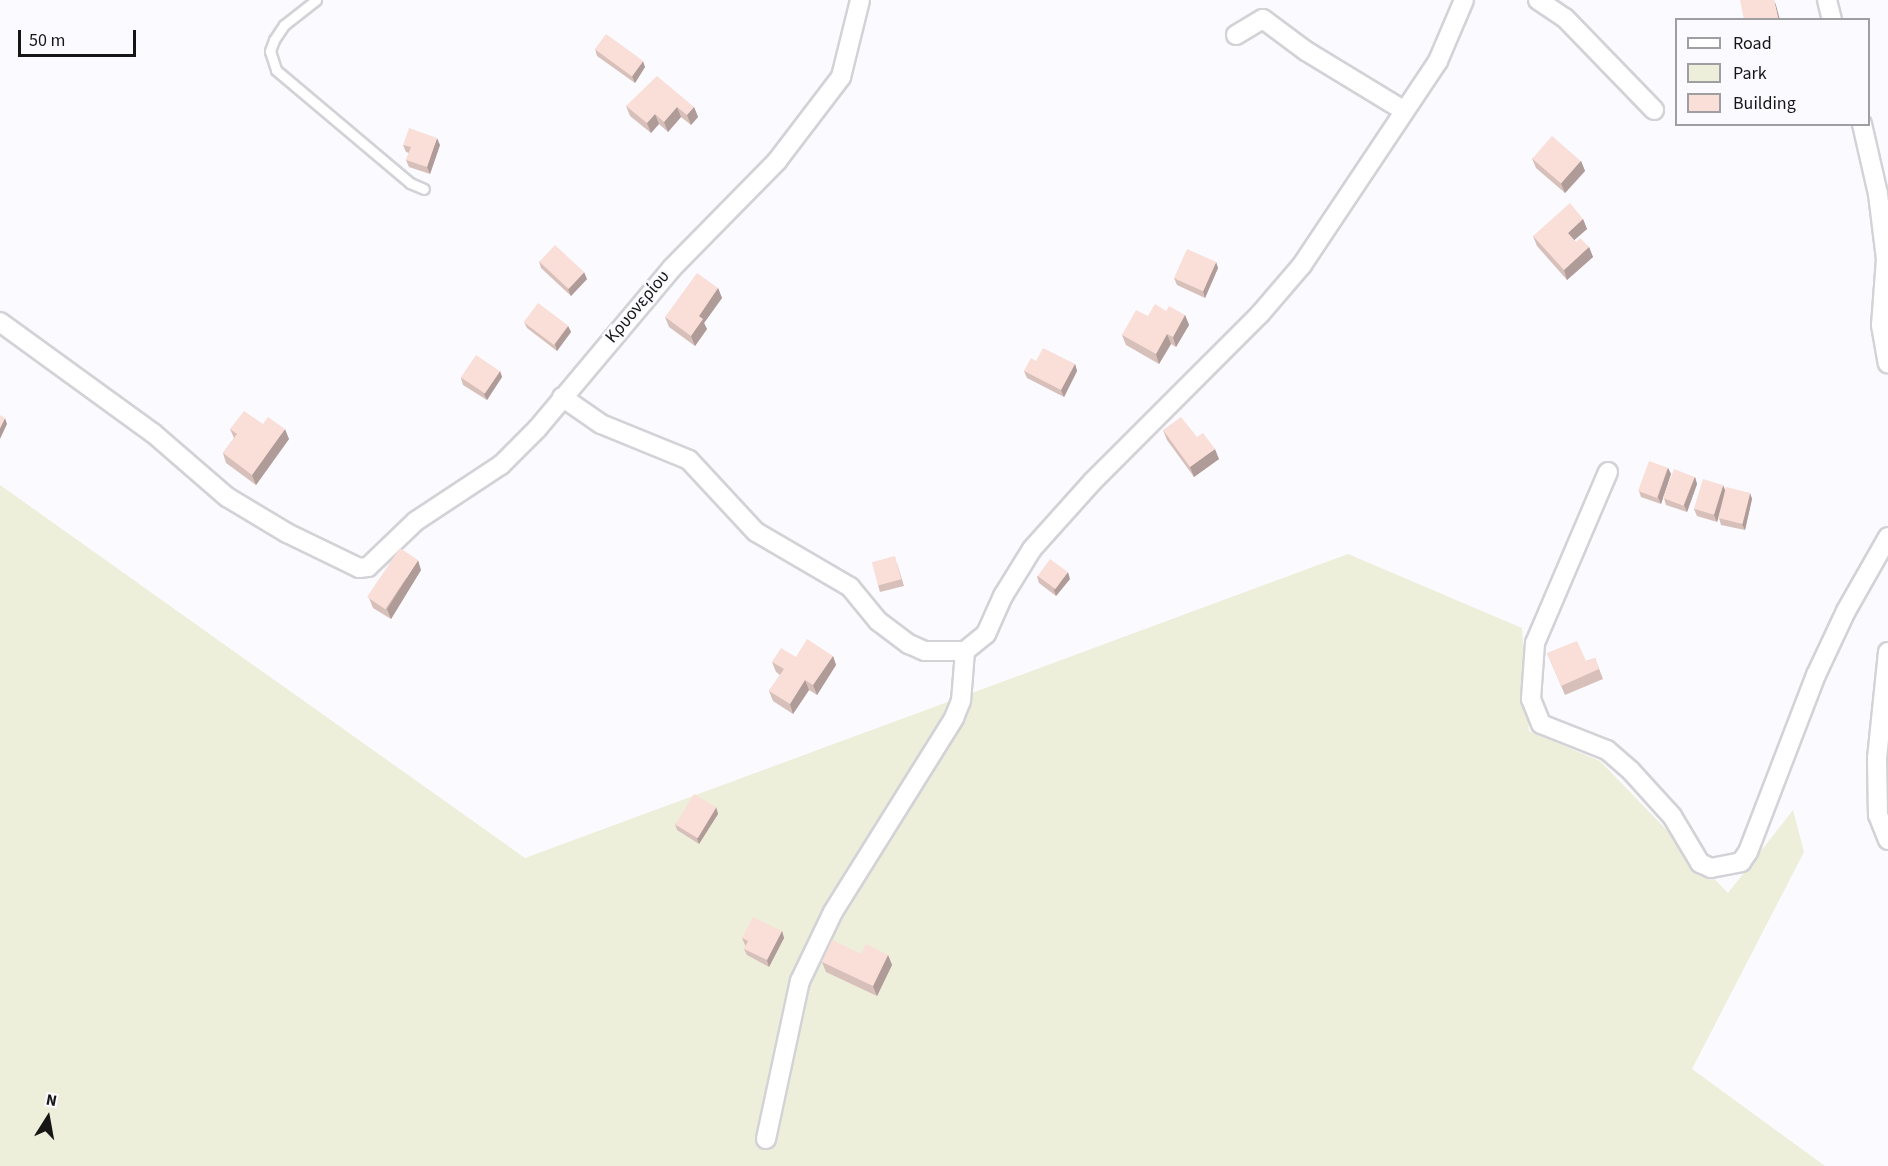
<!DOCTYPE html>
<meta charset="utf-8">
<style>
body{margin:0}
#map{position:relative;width:1888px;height:1166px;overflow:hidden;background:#fbfaff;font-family:"Source Sans 3",sans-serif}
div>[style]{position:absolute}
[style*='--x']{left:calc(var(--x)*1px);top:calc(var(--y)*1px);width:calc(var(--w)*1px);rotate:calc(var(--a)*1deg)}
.green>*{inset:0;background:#eeefda}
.roads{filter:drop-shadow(2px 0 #d3d2d7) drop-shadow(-2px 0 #d3d2d7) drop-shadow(0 2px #d3d2d7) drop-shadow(0 -2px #d3d2d7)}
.service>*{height:9px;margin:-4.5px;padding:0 4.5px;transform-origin:4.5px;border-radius:4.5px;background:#fff}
.minor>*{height:18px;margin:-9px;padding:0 9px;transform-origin:9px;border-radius:9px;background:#fff}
.wall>*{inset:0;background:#d7bfba}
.shaded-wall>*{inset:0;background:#af9b97}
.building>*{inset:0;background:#faded8;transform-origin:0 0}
span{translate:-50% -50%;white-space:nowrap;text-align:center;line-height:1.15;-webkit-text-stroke:5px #fbfaff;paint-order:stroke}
.street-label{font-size:18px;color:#161617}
.legend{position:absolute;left:1675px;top:18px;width:195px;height:108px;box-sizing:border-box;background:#fbfaff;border:2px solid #9f9fa2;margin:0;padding:8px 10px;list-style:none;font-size:18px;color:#161617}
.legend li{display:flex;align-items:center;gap:12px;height:30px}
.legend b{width:30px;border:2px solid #9f9fa2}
.north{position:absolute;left:18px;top:1088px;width:60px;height:60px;-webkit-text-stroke:4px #fbfaff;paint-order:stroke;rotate:11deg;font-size:16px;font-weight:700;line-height:24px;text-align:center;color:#161617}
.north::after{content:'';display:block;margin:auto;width:21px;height:27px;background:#161617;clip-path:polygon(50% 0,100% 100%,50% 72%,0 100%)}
.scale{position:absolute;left:18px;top:30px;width:118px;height:27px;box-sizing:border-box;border:3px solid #161617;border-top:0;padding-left:8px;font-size:18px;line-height:21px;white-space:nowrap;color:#161617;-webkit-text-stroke:4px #fbfaff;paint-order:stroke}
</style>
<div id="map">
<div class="green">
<i style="clip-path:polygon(0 485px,525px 858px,1348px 554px,1522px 628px,1529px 731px,1600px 761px,1728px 893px,1793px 810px,1804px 852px,1692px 1069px,1825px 1166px,0 1166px)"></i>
</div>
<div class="roads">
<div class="service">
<i style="--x:316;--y:0;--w:41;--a:142"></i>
<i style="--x:284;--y:25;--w:18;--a:124"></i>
<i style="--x:274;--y:40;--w:12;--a:110"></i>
<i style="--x:270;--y:51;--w:20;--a:72"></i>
<i style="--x:276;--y:70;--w:175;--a:40.1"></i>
<i style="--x:410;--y:183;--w:15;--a:23"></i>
</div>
<div class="minor">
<i style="--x:1538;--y:0;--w:32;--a:34"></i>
<i style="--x:1565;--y:18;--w:128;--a:45.9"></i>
<i style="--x:1827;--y:0;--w:21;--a:76"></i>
<i style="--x:1236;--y:35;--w:31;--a:-31"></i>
<i style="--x:1263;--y:19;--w:54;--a:36.7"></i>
<i style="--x:1306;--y:51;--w:114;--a:31.3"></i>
<i style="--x:1862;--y:124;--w:72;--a:77.1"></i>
<i style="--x:1878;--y:194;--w:65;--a:83"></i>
<i style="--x:1886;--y:259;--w:66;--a:94.3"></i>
<i style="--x:1881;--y:325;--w:39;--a:80"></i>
<i style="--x:0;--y:322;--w:189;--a:36"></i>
<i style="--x:153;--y:433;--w:98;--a:40.9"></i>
<i style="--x:227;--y:497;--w:70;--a:31"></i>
<i style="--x:287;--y:533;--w:80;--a:25.9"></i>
<i style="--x:359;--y:568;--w:9;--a:-6"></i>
<i style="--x:368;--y:567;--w:66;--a:-43.8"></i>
<i style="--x:416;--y:521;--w:102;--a:-33.4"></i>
<i style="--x:501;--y:465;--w:51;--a:-45"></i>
<i style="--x:537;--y:429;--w:210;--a:-50"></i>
<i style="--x:672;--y:268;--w:150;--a:-45.5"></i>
<i style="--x:777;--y:161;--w:106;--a:-52.7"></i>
<i style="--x:841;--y:77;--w:79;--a:-76.1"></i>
<i style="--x:562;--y:397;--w:47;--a:34.7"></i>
<i style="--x:601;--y:424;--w:95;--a:22.2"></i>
<i style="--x:689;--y:460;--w:98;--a:47.1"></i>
<i style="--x:756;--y:532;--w:109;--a:30.3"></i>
<i style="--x:850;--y:587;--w:44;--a:50.5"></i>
<i style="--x:878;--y:621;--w:39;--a:37"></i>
<i style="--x:909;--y:644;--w:17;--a:24"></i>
<i style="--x:925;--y:651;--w:40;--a:0"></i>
<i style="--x:965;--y:651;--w:27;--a:-39"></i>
<i style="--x:986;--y:634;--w:42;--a:-65.9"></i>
<i style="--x:1003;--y:596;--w:55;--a:-58.3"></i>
<i style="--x:1032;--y:549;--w:91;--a:-48.1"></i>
<i style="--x:1093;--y:481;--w:236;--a:-45"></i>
<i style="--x:1260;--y:314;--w:65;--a:-49.4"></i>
<i style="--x:1302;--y:265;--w:245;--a:-56.3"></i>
<i style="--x:1438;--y:61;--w:66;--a:-66.9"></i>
<i style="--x:1608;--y:472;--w:186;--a:113.1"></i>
<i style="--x:1535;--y:643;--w:56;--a:94.1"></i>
<i style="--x:1531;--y:699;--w:27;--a:68"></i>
<i style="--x:1541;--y:724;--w:71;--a:21.5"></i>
<i style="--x:1607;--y:750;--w:32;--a:41"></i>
<i style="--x:1631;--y:771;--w:61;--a:47.7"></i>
<i style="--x:1672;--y:816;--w:55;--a:59.2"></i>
<i style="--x:1700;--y:863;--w:12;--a:24"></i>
<i style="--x:1711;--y:868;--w:31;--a:-11"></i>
<i style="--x:1741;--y:862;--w:12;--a:-55"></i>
<i style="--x:1748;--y:852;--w:190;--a:-69"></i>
<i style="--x:1816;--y:675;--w:71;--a:-64.9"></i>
<i style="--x:1846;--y:611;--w:85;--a:-60.4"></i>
<i style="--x:1888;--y:652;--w:108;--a:95.9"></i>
<i style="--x:1877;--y:759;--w:56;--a:89"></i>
<i style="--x:1878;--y:815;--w:27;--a:68"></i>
<i style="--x:766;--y:1139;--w:162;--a:-77.9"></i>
<i style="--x:800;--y:981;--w:76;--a:-64.4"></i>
<i style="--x:833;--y:912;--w:229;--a:-58"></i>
<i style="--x:954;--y:718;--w:18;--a:-68"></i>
<i style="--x:961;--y:701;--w:50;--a:-85.4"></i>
</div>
</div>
<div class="wall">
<i style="clip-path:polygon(595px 49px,645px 67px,635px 83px,597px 56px)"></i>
<i style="clip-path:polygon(626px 106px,694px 107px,698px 117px,691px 125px,681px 117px,668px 132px,659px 124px,651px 133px,630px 116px)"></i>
<i style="clip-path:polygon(403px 145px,440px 145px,430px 174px,409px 167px,406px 160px,409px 153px,406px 152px)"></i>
<i style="clip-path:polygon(1532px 158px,1581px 161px,1585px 171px,1565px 193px,1536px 168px)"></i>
<i style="clip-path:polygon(1583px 219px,1587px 229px,1574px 240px,1576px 242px,1589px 247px,1593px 257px,1567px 280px,1537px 246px,1533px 236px)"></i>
<i style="clip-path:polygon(539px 261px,587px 279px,571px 296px,541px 268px)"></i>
<i style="clip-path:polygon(1216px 262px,1218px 268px,1205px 298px,1177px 285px,1174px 278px)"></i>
<i style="clip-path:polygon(718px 288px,722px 298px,704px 323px,707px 329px,695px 346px,669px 327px,665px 317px)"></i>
<i style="clip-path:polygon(1166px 311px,1185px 315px,1189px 325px,1176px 347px,1171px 344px,1159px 364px,1126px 345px,1122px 335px,1148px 316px)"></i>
<i style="clip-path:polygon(524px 322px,568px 326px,571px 332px,557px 351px,527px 328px)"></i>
<i style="clip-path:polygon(1036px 361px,1075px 364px,1077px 371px,1064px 397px,1027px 378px,1024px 371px)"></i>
<i style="clip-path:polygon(500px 371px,502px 377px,487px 400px,463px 385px,461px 378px)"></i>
<i style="clip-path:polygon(263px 424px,289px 439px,256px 485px,226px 463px,223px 453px,234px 438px,230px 429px)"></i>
<i style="clip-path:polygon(1163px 430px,1197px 437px,1219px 459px,1194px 477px,1167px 440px)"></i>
<i style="clip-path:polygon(1668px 468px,1671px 474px,1661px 504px,1641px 497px,1639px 491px)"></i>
<i style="clip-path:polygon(1695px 477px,1697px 484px,1687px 512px,1666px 505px,1664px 498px)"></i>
<i style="clip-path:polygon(1725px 491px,1750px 493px,1752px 499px,1745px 530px,1721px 525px,1719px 518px,1724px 498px,1717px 522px,1697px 516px,1694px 509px)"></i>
<i style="clip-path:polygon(897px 563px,904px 586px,880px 592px,878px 585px)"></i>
<i style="clip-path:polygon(421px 570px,391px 619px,373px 608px,369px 598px)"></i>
<i style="clip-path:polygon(1037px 576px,1070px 579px,1056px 596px,1039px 583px)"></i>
<i style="clip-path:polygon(1547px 653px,1586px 661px,1595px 658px,1603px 679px,1565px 695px)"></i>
<i style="clip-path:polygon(833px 656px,836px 665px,817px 695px,809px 690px,793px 714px,773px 701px,769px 691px,780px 675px,776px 672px,772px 662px,796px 657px)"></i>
<i style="clip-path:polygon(716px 807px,718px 814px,699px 844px,677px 830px,675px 824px)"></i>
<i style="clip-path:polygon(782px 931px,784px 938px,769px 967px,747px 955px,744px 949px,746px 946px,745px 945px,742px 938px)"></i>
<i style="clip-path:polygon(861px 954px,888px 955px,892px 965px,877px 996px,826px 972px,822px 962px)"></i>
</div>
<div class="shaded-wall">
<i style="clip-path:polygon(1774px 0,1776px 5px,1780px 20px,1778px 18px)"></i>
<i style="clip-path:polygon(643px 61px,645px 67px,635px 83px,632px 76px)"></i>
<i style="clip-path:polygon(677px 107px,681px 117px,668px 132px,664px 122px)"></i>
<i style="clip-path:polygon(694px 107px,698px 117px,691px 125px,687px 115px)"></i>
<i style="clip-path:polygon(655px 114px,659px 124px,651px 133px,647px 123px)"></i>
<i style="clip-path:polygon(437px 138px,440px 145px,430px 174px,427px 167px)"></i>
<i style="clip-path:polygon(1581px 161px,1585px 171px,1565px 193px,1561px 183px)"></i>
<i style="clip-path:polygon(1583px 219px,1587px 229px,1571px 243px,1568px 233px)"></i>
<i style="clip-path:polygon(1589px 247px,1593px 257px,1567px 280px,1564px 270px)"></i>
<i style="clip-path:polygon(1216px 262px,1218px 268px,1205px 298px,1203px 291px)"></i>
<i style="clip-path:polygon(584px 272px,587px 279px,571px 296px,568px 289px)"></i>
<i style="clip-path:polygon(718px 288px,722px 298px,704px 323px,707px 329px,695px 346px,691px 336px,699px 316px)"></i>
<i style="clip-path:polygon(1185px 315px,1189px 325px,1176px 347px,1173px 337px)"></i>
<i style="clip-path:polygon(568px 326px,571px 332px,557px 351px,555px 344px)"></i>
<i style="clip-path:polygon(1167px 334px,1171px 344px,1159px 364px,1156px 354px)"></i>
<i style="clip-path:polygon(1075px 364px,1077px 371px,1064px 397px,1061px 390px)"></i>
<i style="clip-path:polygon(500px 371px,502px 377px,487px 400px,484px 394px)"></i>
<i style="clip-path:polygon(5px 418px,7px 424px,0 439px,0 428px)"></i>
<i style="clip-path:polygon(285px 429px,289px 439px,256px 485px,252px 475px)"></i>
<i style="clip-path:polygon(1215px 449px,1219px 459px,1194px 477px,1190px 467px)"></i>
<i style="clip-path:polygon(1668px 468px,1671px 474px,1661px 504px,1658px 497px)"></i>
<i style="clip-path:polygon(1695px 477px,1697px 484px,1687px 512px,1684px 505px)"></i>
<i style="clip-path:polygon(1723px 485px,1726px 492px,1717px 522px,1714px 515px)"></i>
<i style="clip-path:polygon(1750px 493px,1752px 499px,1745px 530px,1742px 524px)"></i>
<i style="clip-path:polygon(418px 560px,421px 570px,391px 619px,387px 609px)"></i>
<i style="clip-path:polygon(1068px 572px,1070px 579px,1056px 596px,1054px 590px)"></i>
<i style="clip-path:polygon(833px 656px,836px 665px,817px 695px,813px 685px)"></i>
<i style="clip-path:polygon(805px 680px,809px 690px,793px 714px,790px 704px)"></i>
<i style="clip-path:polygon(716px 807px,718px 814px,699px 844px,697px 838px)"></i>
<i style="clip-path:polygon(782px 931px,784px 938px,769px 967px,767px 960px)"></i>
<i style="clip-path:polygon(888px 955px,892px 965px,877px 996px,873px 986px)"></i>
</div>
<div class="building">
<i style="clip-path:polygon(1740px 0,1774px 0,1778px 18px,1772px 20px,1744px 20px)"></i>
<i style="left:606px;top:34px;width:46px;height:19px;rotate:36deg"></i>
<i style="clip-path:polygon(657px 76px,694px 107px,687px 115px,677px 107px,664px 122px,655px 114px,647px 123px,626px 106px)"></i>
<i style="clip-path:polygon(409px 128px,437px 138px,427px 167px,406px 160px,411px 147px,403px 145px)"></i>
<i style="left:1552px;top:136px;width:38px;height:30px;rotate:41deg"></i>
<i style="clip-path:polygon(1570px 203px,1583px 219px,1568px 233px,1576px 242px,1580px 238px,1589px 247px,1564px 270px,1533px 236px)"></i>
<i style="left:555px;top:245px;width:40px;height:23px;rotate:43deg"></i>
<i style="left:1187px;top:249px;width:32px;height:32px;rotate:24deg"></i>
<i style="clip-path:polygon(697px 273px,718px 288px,699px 316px,703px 319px,691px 336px,665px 317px)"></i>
<i style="left:538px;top:303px;width:38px;height:24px;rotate:37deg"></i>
<i style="clip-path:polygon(1155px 304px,1166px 311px,1169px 306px,1185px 315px,1173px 337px,1167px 334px,1156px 354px,1122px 335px,1136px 310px,1148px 316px)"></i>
<i style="clip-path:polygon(1043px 348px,1075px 364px,1061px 390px,1024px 371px,1031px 358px,1036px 361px)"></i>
<i style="left:476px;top:355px;width:29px;height:27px;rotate:34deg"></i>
<i style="clip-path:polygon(244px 411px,263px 424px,268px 417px,285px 429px,252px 475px,223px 453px,237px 434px,230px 429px)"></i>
<i style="clip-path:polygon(0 415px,5px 418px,0 428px)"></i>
<i style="clip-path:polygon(1181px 417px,1197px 437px,1203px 433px,1215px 449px,1190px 467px,1163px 430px)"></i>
<i style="left:1649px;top:461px;width:20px;height:32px;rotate:20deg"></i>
<i style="left:1674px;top:469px;width:22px;height:31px;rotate:21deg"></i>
<i style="left:1703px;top:479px;width:21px;height:31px;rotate:17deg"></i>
<i style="left:1726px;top:487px;width:25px;height:32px;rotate:14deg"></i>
<i style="left:400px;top:548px;width:22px;height:59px;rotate:34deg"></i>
<i style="left:895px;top:556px;width:24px;height:24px;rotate:75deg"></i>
<i style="left:1050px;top:559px;width:22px;height:21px;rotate:36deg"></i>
<i style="clip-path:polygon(807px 639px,833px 656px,813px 685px,805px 680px,790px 704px,769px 691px,784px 669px,772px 662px,781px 648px,796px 657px)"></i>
<i style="clip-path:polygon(1577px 641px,1586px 661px,1595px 658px,1599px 669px,1561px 686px,1547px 653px)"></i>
<i style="left:694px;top:794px;width:26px;height:36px;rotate:31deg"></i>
<i style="clip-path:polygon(753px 917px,782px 931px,767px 960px,744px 949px,748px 941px,742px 938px)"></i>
<i style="clip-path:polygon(832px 940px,861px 954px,866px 944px,888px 955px,873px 986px,822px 962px)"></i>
</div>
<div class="street-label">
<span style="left:638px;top:307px;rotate:-50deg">Κρυονερίου</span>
</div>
<ul class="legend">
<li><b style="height:8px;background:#fff"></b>Road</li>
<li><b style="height:16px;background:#eeefda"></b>Park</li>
<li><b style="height:16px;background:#faded8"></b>Building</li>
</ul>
<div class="north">N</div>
<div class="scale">50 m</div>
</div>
